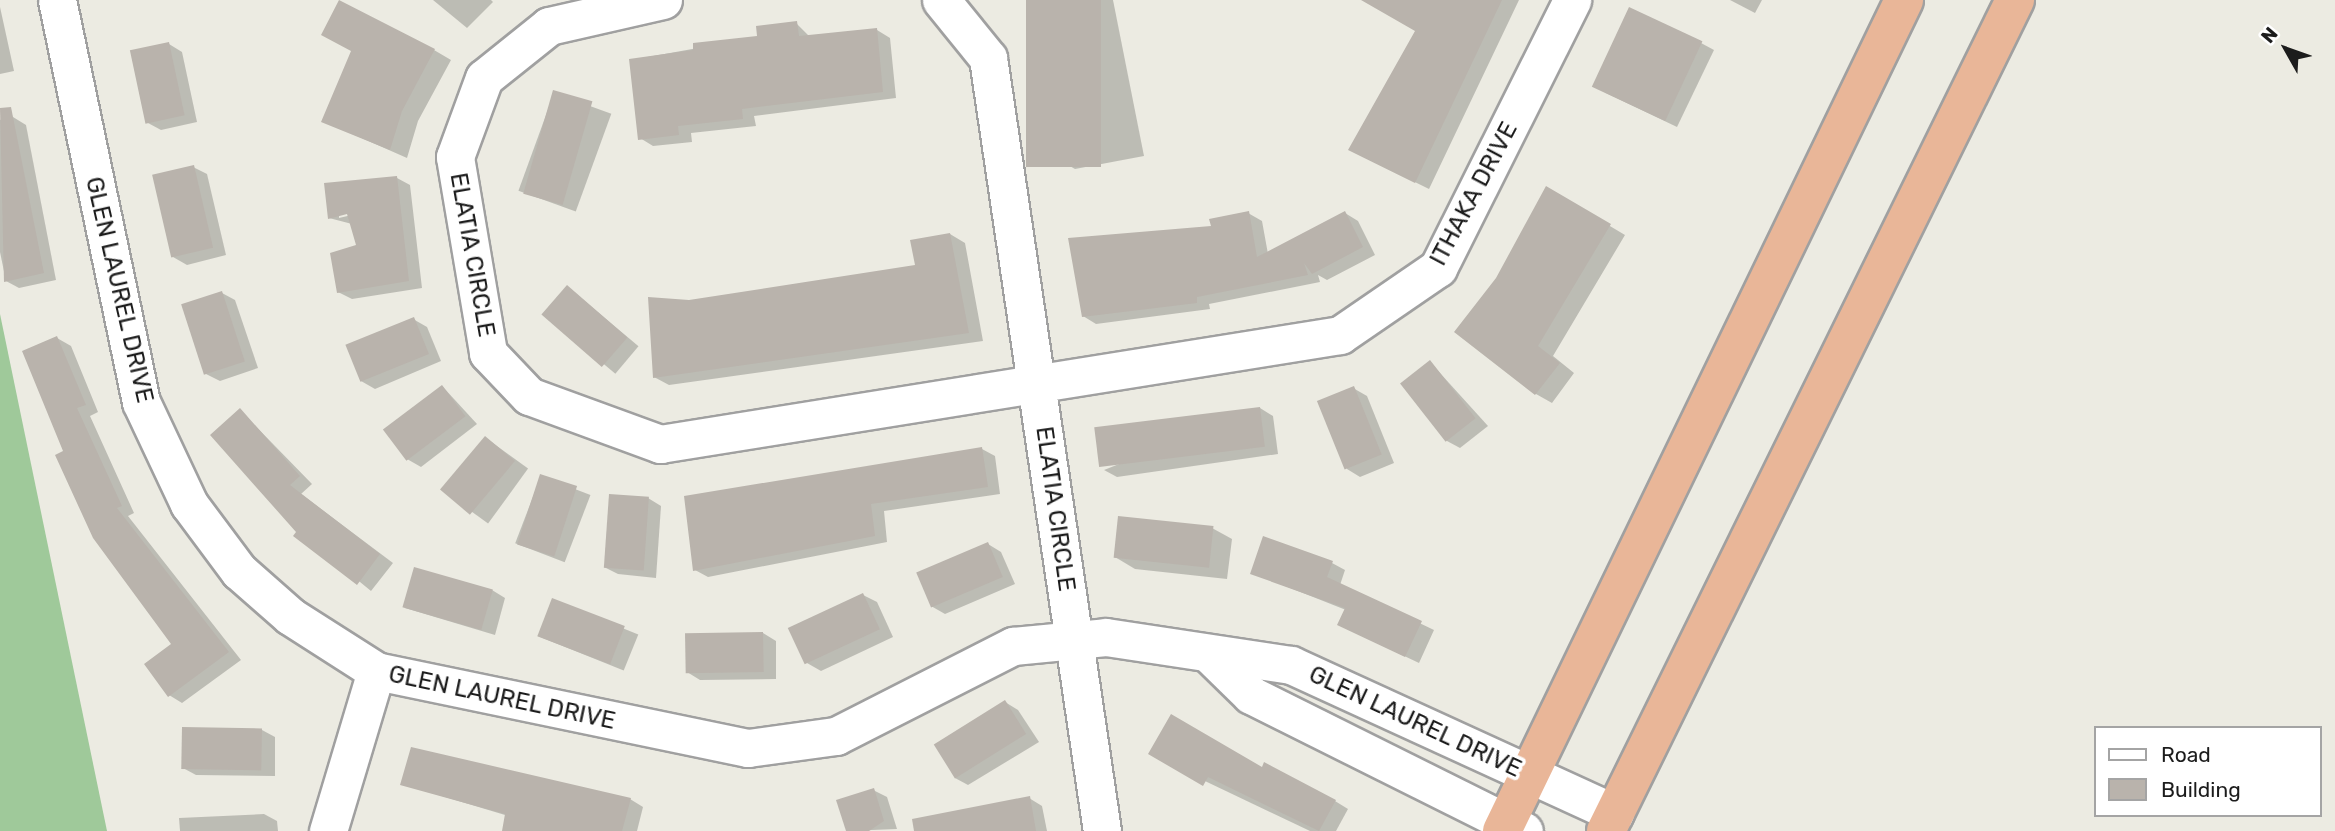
<!DOCTYPE html>
<style>
body{margin:0}
#map{position:relative;width:2335px;height:831px;overflow:hidden;background:#ecebe2;font-family:Rubik,sans-serif}
div>[style]{position:absolute}
[style*='--x']{left:calc(var(--x)*1px);top:calc(var(--y)*1px);width:calc(var(--w)*1px);rotate:calc(var(--a)*1deg)}
.forest>*{inset:0;background:#9fc99a}
.shadow>*{inset:0;background:#0003;transform-origin:0 0}
.building>*{inset:0;background:#b9b3ac;transform-origin:0 0}
.roads{filter:drop-shadow(2px 0 #a0a0a0) drop-shadow(-2px 0 #a0a0a0) drop-shadow(0 2px #a0a0a0) drop-shadow(0 -2px #a0a0a0)}
.minor>*{height:37px;margin:-18.5px;padding:0 18.5px;transform-origin:18.5px;border-radius:18.5px;background:#fff}
.trunk>*{height:38px;margin:-19px;padding:0 19px;transform-origin:19px;border-radius:19px;background:#e9b698}
span{translate:-50% -50%;white-space:nowrap;text-align:center;line-height:1.15;-webkit-text-stroke:7px #fff;paint-order:stroke}
.street-label{font-size:24px;color:#1c1c1c}
.legend{position:absolute;left:2094px;top:726px;width:228px;height:91px;box-sizing:border-box;background:#fff;border:2px solid #a4a4a4;margin:0;padding:9px 12px;list-style:none;font-size:21px;color:#1c1c1c}
.legend li{display:flex;align-items:center;gap:14px;height:35px}
.legend b{width:35px;border:2px solid #a4a4a4}
.north{position:absolute;left:2251px;top:14px;width:70px;height:70px;-webkit-text-stroke:5px #fff;paint-order:stroke;rotate:310deg;font-size:19px;font-weight:700;line-height:28px;text-align:center;color:#1c1c1c}
.north::after{content:'';display:block;margin:auto;width:24px;height:32px;background:#1c1c1c;clip-path:polygon(50% 0,100% 100%,50% 72%,0 100%)}
</style>
<div id="map">
<div class="forest">
<i style="clip-path:polygon(0 314px,107px 831px,0 831px)"></i>
</div>
<div class="shadow">
<i style="clip-path:polygon(433px 0,491px 0,493px 2px,467px 28px)"></i>
<i style="clip-path:polygon(1028px 0,1113px 0,1144px 156px,1075px 169px,1061px 161px)"></i>
<i style="clip-path:polygon(1394px 0,1519px 0,1429px 189px,1364px 157px,1417px 30px)"></i>
<i style="clip-path:polygon(1730px 0,1762px 0,1755px 13px)"></i>
<i style="clip-path:polygon(0 7px,14px 71px,0 74px)"></i>
<i style="clip-path:polygon(796px 23px,810px 37px,877px 30px,890px 38px,896px 98px,754px 116px,756px 126px,691px 133px,692px 142px,653px 146px,640px 138px,631px 60px,759px 37px)"></i>
<i style="clip-path:polygon(1701px 43px,1714px 50px,1677px 127px,1606px 93px)"></i>
<i style="clip-path:polygon(169px 44px,182px 52px,197px 122px,161px 130px,148px 123px)"></i>
<i style="clip-path:polygon(434px 50px,451px 60px,418px 121px,407px 158px,323px 121px)"></i>
<i style="left:554px;top:93px;width:61px;height:104px;rotate:20deg"></i>
<i style="clip-path:polygon(13px 117px,26px 125px,56px 280px,19px 288px,6px 281px,0 252px,0 120px)"></i>
<i style="clip-path:polygon(193px 167px,207px 174px,226px 255px,187px 265px,173px 257px)"></i>
<i style="clip-path:polygon(evenodd,397px 178px,410px 185px,422px 288px,352px 299px,338px 292px,359px 247px,352px 224px,329px 218px,397px 178px,355px 211px,356px 214px,339px 218px,339px 215px,355px 211px)"></i>
<i style="clip-path:polygon(1546px 188px,1625px 235px,1553px 356px,1574px 373px,1552px 403px,1536px 394px,1497px 279px)"></i>
<i style="clip-path:polygon(1248px 213px,1262px 221px,1268px 254px,1345px 213px,1358px 221px,1375px 255px,1327px 280px,1318px 275px,1320px 282px,1209px 304px,1210px 309px,1096px 324px,1083px 316px,1213px 227px)"></i>
<i style="clip-path:polygon(950px 234px,965px 243px,983px 341px,669px 385px,654px 377px,689px 301px,917px 266px)"></i>
<i style="left:568px;top:287px;width:92px;height:36px;rotate:40deg"></i>
<i style="clip-path:polygon(222px 293px,235px 300px,258px 368px,220px 381px,206px 374px)"></i>
<i style="clip-path:polygon(413px 319px,427px 327px,441px 361px,375px 389px,361px 381px)"></i>
<i style="clip-path:polygon(57px 338px,71px 346px,98px 412px,90px 416px,134px 513px,128px 516px,241px 660px,182px 703px,169px 695px,174px 644px,66px 452px)"></i>
<i style="clip-path:polygon(1430px 362px,1488px 426px,1460px 448px,1447px 441px)"></i>
<i style="clip-path:polygon(443px 387px,477px 424px,421px 467px,407px 459px)"></i>
<i style="clip-path:polygon(1353px 388px,1367px 396px,1394px 463px,1360px 477px,1347px 469px)"></i>
<i style="clip-path:polygon(1260px 408px,1273px 416px,1278px 454px,1117px 477px,1104px 470px)"></i>
<i style="clip-path:polygon(240px 410px,312px 484px,301px 494px,393px 563px,371px 591px,299px 532px)"></i>
<i style="left:486px;top:438px;width:52px;height:68px;rotate:36deg"></i>
<i style="clip-path:polygon(982px 449px,995px 456px,1000px 494px,884px 511px,887px 542px,708px 577px,695px 570px)"></i>
<i style="left:541px;top:476px;width:53px;height:72px;rotate:21deg"></i>
<i style="clip-path:polygon(648px 498px,661px 506px,656px 578px,618px 574px,604px 567px)"></i>
<i style="clip-path:polygon(1212px 528px,1232px 539px,1227px 579px,1135px 569px,1115px 557px)"></i>
<i style="clip-path:polygon(988px 544px,1001px 552px,1015px 584px,945px 614px,931px 606px)"></i>
<i style="clip-path:polygon(1332px 563px,1345px 570px,1340px 585px,1434px 630px,1419px 663px,1339px 625px,1346px 610px,1252px 573px)"></i>
<i style="clip-path:polygon(492px 590px,505px 598px,495px 635px,405px 608px)"></i>
<i style="clip-path:polygon(863px 595px,877px 602px,893px 637px,821px 671px,807px 663px)"></i>
<i style="left:553px;top:600px;width:92px;height:39px;rotate:22deg"></i>
<i style="clip-path:polygon(763px 633px,776px 641px,776px 679px,700px 680px,687px 672px)"></i>
<i style="clip-path:polygon(1005px 702px,1018px 710px,1039px 742px,968px 785px,955px 778px)"></i>
<i style="clip-path:polygon(184px 729px,262px 730px,275px 737px,275px 776px,196px 775px,183px 768px)"></i>
<i style="clip-path:polygon(1163px 761px,1335px 801px,1348px 809px,1336px 831px,1310px 831px)"></i>
<i style="clip-path:polygon(402px 784px,630px 799px,643px 807px,637px 831px,558px 831px)"></i>
<i style="clip-path:polygon(873px 790px,887px 797px,897px 829px,847px 831px)"></i>
<i style="clip-path:polygon(1029px 798px,1042px 806px,1047px 831px,959px 831px)"></i>
<i style="clip-path:polygon(264px 814px,277px 821px,278px 831px,180px 831px,179px 818px)"></i>
</div>
<div class="building">
<i style="clip-path:polygon(339px 0,435px 49px,402px 111px,390px 150px,321px 122px,351px 51px,321px 35px)"></i>
<i style="left:1026px;top:0;width:75px;height:167px"></i>
<i style="clip-path:polygon(1361px 0,1502px 0,1415px 183px,1348px 150px,1415px 31px)"></i>
<i style="left:1629px;top:7px;width:81px;height:88px;rotate:25deg"></i>
<i style="clip-path:polygon(797px 21px,799px 36px,877px 28px,883px 92px,742px 109px,743px 119px,678px 126px,679px 135px,638px 140px,629px 59px,693px 50px,693px 43px,757px 36px,756px 26px)"></i>
<i style="left:169px;top:42px;width:75px;height:40px;rotate:78deg"></i>
<i style="left:553px;top:90px;width:41px;height:108px;rotate:16deg"></i>
<i style="clip-path:polygon(11px 107px,44px 273px,4px 282px,0 108px)"></i>
<i style="left:194px;top:165px;width:85px;height:43px;rotate:77deg"></i>
<i style="clip-path:polygon(397px 176px,409px 281px,337px 293px,330px 253px,356px 245px,347px 214px,328px 219px,324px 183px)"></i>
<i style="clip-path:polygon(1546px 186px,1611px 224px,1538px 346px,1560px 363px,1535px 395px,1454px 332px,1496px 278px)"></i>
<i style="clip-path:polygon(1249px 211px,1257px 257px,1345px 211px,1363px 247px,1312px 274px,1304px 263px,1308px 275px,1197px 297px,1197px 303px,1082px 317px,1068px 238px,1211px 226px,1209px 219px)"></i>
<i style="clip-path:polygon(950px 233px,969px 333px,653px 378px,648px 297px,689px 300px,915px 265px,910px 240px)"></i>
<i style="left:567px;top:285px;width:80px;height:39px;rotate:41deg"></i>
<i style="left:222px;top:291px;width:74px;height:43px;rotate:72deg"></i>
<i style="left:414px;top:317px;width:40px;height:74px;rotate:68deg"></i>
<i style="clip-path:polygon(57px 336px,86px 405px,77px 408px,122px 506px,117px 508px,229px 652px,168px 697px,144px 664px,171px 644px,93px 538px,55px 455px,63px 451px,22px 351px)"></i>
<i style="left:1430px;top:360px;width:74px;height:38px;rotate:52deg"></i>
<i style="left:442px;top:385px;width:39px;height:74px;rotate:53deg"></i>
<i style="left:1354px;top:386px;width:74px;height:40px;rotate:68deg"></i>
<i style="left:1260px;top:407px;width:40px;height:167px;rotate:83deg"></i>
<i style="clip-path:polygon(240px 408px,300px 476px,290px 485px,380px 554px,357px 585px,293px 536px,296px 532px,210px 435px)"></i>
<i style="left:485px;top:436px;width:39px;height:70px;rotate:40deg"></i>
<i style="clip-path:polygon(982px 447px,988px 487px,871px 504px,875px 536px,693px 571px,684px 496px)"></i>
<i style="left:540px;top:474px;width:39px;height:74px;rotate:18deg"></i>
<i style="left:609px;top:494px;width:40px;height:74px;rotate:4deg"></i>
<i style="left:1118px;top:516px;width:96px;height:42px;rotate:6deg"></i>
<i style="clip-path:polygon(1263px 536px,1333px 561px,1327px 577px,1422px 621px,1405px 657px,1337px 625px,1345px 608px,1250px 574px)"></i>
<i style="left:988px;top:542px;width:38px;height:78px;rotate:67deg"></i>
<i style="left:414px;top:567px;width:82px;height:42px;rotate:16deg"></i>
<i style="left:863px;top:593px;width:40px;height:83px;rotate:65deg"></i>
<i style="left:552px;top:598px;width:78px;height:41px;rotate:21deg"></i>
<i style="left:763px;top:632px;width:40px;height:78px;rotate:89deg"></i>
<i style="left:1005px;top:700px;width:40px;height:84px;rotate:58deg"></i>
<i style="clip-path:polygon(1171px 714px,1262px 767px,1264px 762px,1336px 800px,1319px 831px,1208px 777px,1203px 786px,1148px 754px)"></i>
<i style="left:182px;top:727px;width:80px;height:42px;rotate:1deg"></i>
<i style="clip-path:polygon(411px 747px,631px 798px,622px 831px,502px 831px,505px 814px,400px 785px)"></i>
<i style="clip-path:polygon(874px 788px,884px 821px,869px 831px,846px 831px,836px 800px)"></i>
<i style="clip-path:polygon(1030px 796px,1036px 831px,914px 831px,912px 819px)"></i>
</div>
<div class="roads">
<div class="minor">
<i style="--x:57;--y:0;--w:411;--a:78.2"></i>
<i style="--x:141;--y:402;--w:113;--a:64.8"></i>
<i style="--x:189;--y:504;--w:84;--a:53.3"></i>
<i style="--x:239;--y:571;--w:68;--a:41.4"></i>
<i style="--x:290;--y:616;--w:102;--a:32.6"></i>
<i style="--x:376;--y:671;--w:380;--a:11.7"></i>
<i style="--x:748;--y:748;--w:89;--a:-7.8"></i>
<i style="--x:836;--y:736;--w:199;--a:-27"></i>
<i style="--x:1013;--y:646;--w:93;--a:-5.5"></i>
<i style="--x:1106;--y:637;--w:187;--a:8.6"></i>
<i style="--x:1291;--y:665;--w:356;--a:24.6"></i>
<i style="--x:663;--y:0;--w:117;--a:167.2"></i>
<i style="--x:549;--y:26;--w:83;--a:141.3"></i>
<i style="--x:484;--y:78;--w:84;--a:110.2"></i>
<i style="--x:455;--y:157;--w:199;--a:80.4"></i>
<i style="--x:488;--y:353;--w:59;--a:46.4"></i>
<i style="--x:529;--y:396;--w:140;--a:20.1"></i>
<i style="--x:660;--y:444;--w:689;--a:-9.11"></i>
<i style="--x:1340;--y:335;--w:119;--a:-34.4"></i>
<i style="--x:1438;--y:268;--w:300;--a:-63.4"></i>
<i style="--x:941;--y:0;--w:75;--a:51"></i>
<i style="--x:988;--y:58;--w:781;--a:81.61"></i>
<i style="--x:1210;--y:655;--w:57;--a:44.3"></i>
<i style="--x:1251;--y:695;--w:305;--a:26.5"></i>
<i style="--x:328;--y:831;--w:167;--a:-73.3"></i>
</div>
<div class="trunk">
<i style="--x:1502;--y:831;--w:923;--a:-64.18"></i>
<i style="--x:1606;--y:831;--w:926;--a:-63.79"></i>
</div>
</div>
<div class="street-label">
<span style="left:1474px;top:194px;rotate:-62deg">ITHAKA DRIVE</span>
<span style="left:472px;top:255px;rotate:80deg">ELATIA CIRCLE</span>
<span style="left:119px;top:290px;rotate:77deg">GLEN LAUREL DRIVE</span>
<span style="left:1055px;top:509px;rotate:82deg">ELATIA CIRCLE</span>
<span style="left:502px;top:698px;rotate:12deg">GLEN LAUREL DRIVE</span>
<span style="left:1415px;top:722px;rotate:25deg">GLEN LAUREL DRIVE</span>
</div>
<ul class="legend">
<li><b style="height:9px;background:#fff"></b>Road</li>
<li><b style="height:19px;background:#b9b3ac"></b>Building</li>
</ul>
<div class="north">N</div>
</div>
